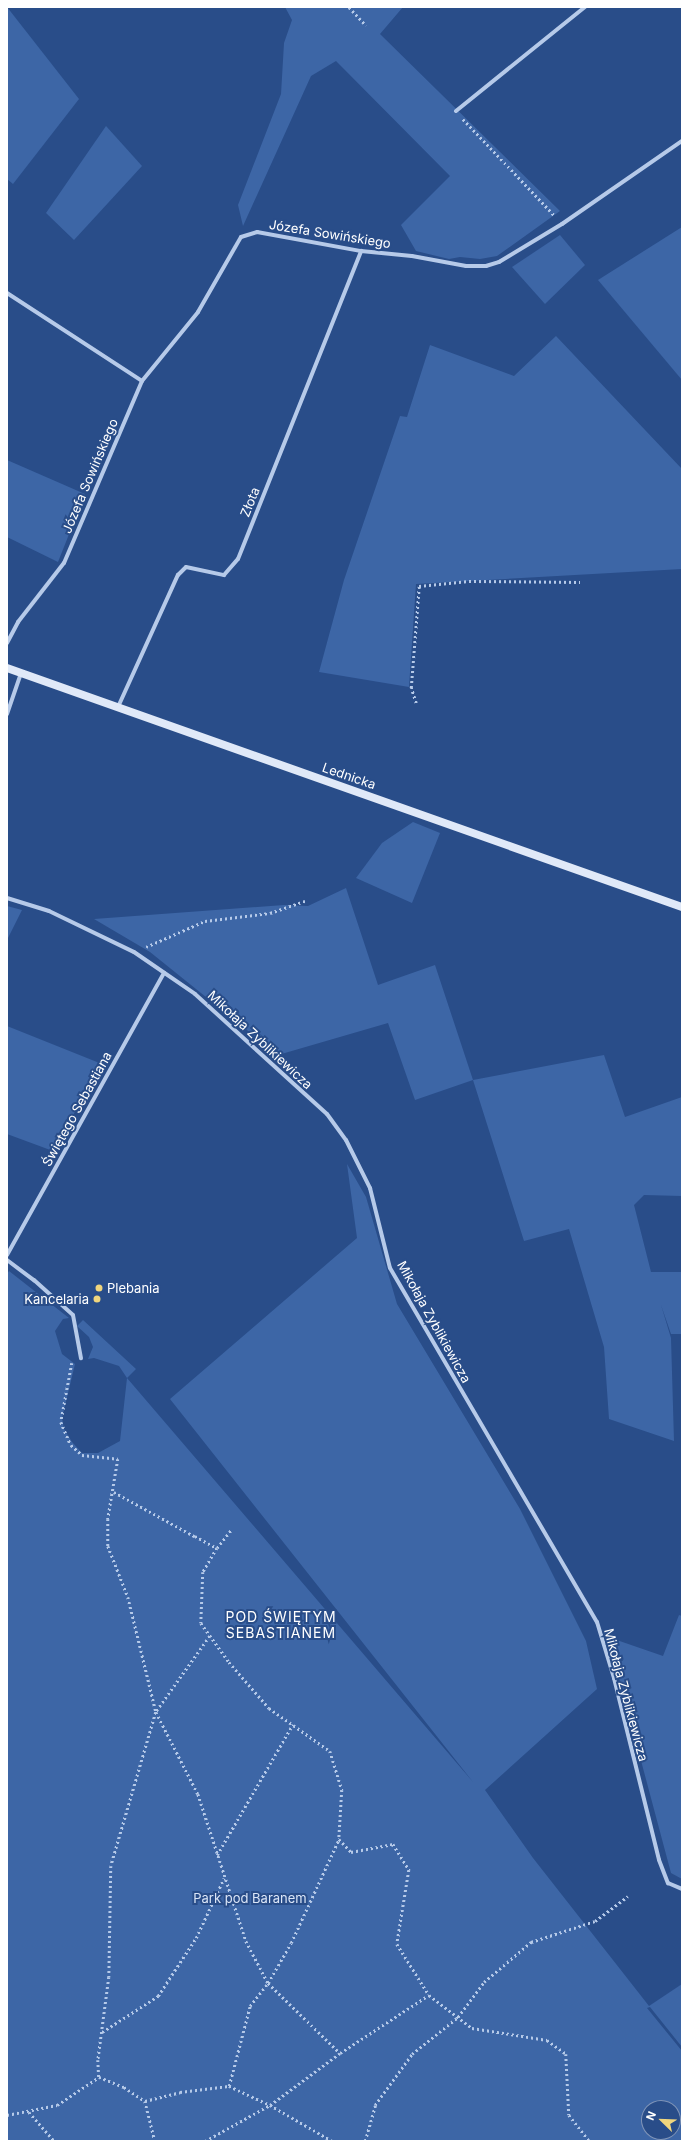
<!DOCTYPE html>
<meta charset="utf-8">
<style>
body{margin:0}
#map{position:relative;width:689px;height:2148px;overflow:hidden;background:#294d89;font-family:Inter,sans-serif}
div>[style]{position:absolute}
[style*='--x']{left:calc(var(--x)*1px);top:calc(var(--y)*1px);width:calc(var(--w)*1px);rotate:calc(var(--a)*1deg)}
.green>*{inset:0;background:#3d66a6}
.path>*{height:2.5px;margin-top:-1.25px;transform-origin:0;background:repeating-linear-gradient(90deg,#b6cae9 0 2px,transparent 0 5px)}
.minor>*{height:4px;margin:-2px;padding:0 2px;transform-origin:2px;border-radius:2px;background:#b6cae9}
.secondary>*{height:8px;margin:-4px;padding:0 4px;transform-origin:4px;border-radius:4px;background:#e0e9f8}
.dots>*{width:11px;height:11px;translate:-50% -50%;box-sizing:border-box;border:2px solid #294d89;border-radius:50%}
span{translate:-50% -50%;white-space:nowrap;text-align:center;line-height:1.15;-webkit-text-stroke:4px #294d89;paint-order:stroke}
.street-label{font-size:13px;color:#fff}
.poi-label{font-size:13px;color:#fff}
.left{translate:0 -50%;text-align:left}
.right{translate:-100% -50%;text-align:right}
.park-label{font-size:13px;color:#dae5f7}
.neighbourhood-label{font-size:14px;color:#fff;letter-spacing:1px}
.frame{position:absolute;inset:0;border:8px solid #fff;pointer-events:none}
.north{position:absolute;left:641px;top:2100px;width:40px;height:40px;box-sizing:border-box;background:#294d89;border:1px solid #7f94b8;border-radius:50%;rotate:293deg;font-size:11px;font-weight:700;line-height:16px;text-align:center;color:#fff}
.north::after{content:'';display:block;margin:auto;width:14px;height:18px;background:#f0d67d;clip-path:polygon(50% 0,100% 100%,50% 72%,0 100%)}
</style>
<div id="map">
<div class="green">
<i style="clip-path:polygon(7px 7px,79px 99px,13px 184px,7px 179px)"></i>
<i style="clip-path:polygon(285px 7px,403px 7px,380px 34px,560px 211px,497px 256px,480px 259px,460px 257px,449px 259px,416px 251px,401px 225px,450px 176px,336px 61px,311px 76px,243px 226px,238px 205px,281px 94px,284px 43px,292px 20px)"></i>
<i style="clip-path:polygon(106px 126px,142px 166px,74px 240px,46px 213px)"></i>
<i style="clip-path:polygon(682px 227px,682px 380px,598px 280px)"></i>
<i style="clip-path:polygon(560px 235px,585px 265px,545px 304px,512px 267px)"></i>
<i style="clip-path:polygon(556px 336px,682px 469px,682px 569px,416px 584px,409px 687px,319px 672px,344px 580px,400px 416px,407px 417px,430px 345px,514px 376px)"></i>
<i style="clip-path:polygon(7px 460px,85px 494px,58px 562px,7px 537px)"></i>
<i style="clip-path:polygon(413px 822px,440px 833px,412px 903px,356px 878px,382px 843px)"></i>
<i style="clip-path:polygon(346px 888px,378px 985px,435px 965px,473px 1080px,604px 1055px,625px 1117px,682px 1097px,682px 1196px,644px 1195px,634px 1205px,651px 1272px,682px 1272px,682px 1334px,671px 1334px,661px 1305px,671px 1338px,674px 1441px,609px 1419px,604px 1347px,569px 1229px,524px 1241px,473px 1080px,415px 1100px,388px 1023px,278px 1055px,150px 952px,94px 919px,284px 905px,308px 906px)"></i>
<i style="clip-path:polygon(7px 906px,22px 910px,7px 940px)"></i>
<i style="clip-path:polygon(7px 1026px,102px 1064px,53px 1151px,7px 1134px)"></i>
<i style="clip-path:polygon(evenodd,347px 1164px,366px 1197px,397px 1304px,520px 1509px,586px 1641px,597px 1689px,485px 1790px,533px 1858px,649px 2006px,682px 1984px,682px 2047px,650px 2007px,647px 2008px,682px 2051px,682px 2141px,7px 2141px,7px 1274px,9px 1271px,69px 1318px,63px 1319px,55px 1331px,62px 1354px,75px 1364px,62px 1418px,64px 1429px,72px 1442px,82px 1453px,98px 1453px,120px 1441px,127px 1378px,119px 1366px,94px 1358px,88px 1359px,93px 1347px,89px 1337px,77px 1326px,83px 1320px,136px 1369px,127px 1378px,473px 1782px,170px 1399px,357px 1238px,347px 1164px,649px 2108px,673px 2108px,673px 2132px,649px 2132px,649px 2108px)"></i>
<i style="clip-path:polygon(679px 1615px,682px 1616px,682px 1879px,671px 1873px,608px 1637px,663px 1656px)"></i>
</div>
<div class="path">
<i style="--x:349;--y:7;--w:25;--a:47"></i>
<i style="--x:463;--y:119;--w:135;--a:46.5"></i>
<i style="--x:416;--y:703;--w:16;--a:-108"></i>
<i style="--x:411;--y:688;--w:102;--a:-85.5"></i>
<i style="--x:419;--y:586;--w:50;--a:-5.7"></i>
<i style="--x:469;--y:581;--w:111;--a:0.5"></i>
<i style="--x:146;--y:947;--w:64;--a:-23.8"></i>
<i style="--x:205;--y:921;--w:65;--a:-7"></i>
<i style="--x:270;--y:913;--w:37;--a:-19"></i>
<i style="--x:72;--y:1363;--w:60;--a:100.6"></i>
<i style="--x:61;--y:1422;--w:25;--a:67"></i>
<i style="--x:71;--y:1445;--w:15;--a:42"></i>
<i style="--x:82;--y:1455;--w:36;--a:6"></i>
<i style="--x:118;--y:1459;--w:61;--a:99.5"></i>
<i style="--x:108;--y:1519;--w:27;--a:90"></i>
<i style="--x:108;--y:1546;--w:55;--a:68.6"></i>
<i style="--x:128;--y:1597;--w:118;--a:76.3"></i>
<i style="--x:156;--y:1712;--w:160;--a:106.3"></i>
<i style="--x:111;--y:1866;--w:111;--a:91"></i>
<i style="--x:109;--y:1977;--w:84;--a:97.5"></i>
<i style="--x:98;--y:2060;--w:17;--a:87"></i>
<i style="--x:114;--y:1492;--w:94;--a:28.8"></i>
<i style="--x:195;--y:1536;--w:25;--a:29"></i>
<i style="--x:217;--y:1548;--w:28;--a:120"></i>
<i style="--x:203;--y:1572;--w:51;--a:92.2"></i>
<i style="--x:201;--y:1623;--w:48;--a:54.3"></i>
<i style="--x:229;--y:1662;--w:61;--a:49"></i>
<i style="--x:269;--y:1708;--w:75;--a:35.2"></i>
<i style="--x:330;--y:1751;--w:41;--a:72.9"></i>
<i style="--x:342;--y:1790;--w:49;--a:93.5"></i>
<i style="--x:339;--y:1839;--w:18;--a:47"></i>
<i style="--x:351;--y:1852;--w:43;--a:-10.8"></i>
<i style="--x:393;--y:1844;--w:31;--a:58"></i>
<i style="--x:409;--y:1870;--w:75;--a:99.2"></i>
<i style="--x:397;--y:1944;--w:60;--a:57.9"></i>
<i style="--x:429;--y:1995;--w:54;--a:37.5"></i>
<i style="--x:472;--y:2028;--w:76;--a:9.1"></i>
<i style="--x:547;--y:2040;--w:24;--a:36"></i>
<i style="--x:566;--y:2054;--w:61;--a:87.2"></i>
<i style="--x:569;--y:2115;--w:33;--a:52"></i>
<i style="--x:217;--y:1548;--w:23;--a:-52"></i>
<i style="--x:210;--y:1636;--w:93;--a:125.4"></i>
<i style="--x:156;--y:1712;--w:92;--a:62.9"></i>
<i style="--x:198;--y:1794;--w:155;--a:71.9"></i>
<i style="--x:246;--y:1941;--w:47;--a:62.4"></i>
<i style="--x:268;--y:1983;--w:100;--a:44.2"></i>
<i style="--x:340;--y:2053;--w:106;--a:-33.1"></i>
<i style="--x:217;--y:1855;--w:151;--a:-59.9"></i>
<i style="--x:102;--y:2032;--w:67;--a:-32.7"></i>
<i style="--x:158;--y:1996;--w:69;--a:-56.8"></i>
<i style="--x:196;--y:1938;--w:66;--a:-65"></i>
<i style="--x:229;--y:2086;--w:83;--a:-75.3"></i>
<i style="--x:250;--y:2006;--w:29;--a:-52"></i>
<i style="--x:268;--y:1983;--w:46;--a:-60.1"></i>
<i style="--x:291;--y:1943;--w:115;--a:-65.2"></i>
<i style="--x:145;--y:2101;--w:41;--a:76"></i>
<i style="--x:29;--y:2112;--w:38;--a:49"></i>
<i style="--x:7;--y:2115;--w:51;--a:-11.3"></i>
<i style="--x:57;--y:2105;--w:50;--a:-33.7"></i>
<i style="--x:99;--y:2077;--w:27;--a:22"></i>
<i style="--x:124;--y:2087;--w:25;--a:34"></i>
<i style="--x:145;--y:2101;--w:36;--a:-14"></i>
<i style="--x:180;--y:2092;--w:49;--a:-7"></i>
<i style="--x:229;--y:2086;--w:45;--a:24.9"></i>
<i style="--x:270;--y:2105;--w:72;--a:30.1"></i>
<i style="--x:205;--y:2141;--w:74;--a:-29"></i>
<i style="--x:270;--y:2105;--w:87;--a:-36.6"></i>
<i style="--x:365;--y:2141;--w:37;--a:-74"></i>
<i style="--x:375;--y:2105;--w:63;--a:-54"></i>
<i style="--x:412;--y:2054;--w:59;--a:-38.8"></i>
<i style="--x:458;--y:2017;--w:44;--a:-53.4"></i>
<i style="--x:484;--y:1982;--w:62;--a:-40.4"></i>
<i style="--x:531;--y:1942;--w:67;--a:-18.2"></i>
<i style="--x:595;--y:1921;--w:41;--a:-37.1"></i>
</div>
<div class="minor">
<i style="--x:456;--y:111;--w:166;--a:-38.9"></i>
<i style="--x:7;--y:293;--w:161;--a:33.1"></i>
<i style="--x:7;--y:643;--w:24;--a:-62"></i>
<i style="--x:18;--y:622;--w:75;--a:-52.1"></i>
<i style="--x:64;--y:563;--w:198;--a:-66.8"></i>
<i style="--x:142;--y:381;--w:89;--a:-50.9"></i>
<i style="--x:198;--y:312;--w:86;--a:-60.2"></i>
<i style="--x:241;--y:237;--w:17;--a:-17"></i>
<i style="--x:257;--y:232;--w:106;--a:10.4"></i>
<i style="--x:361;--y:251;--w:51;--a:5.6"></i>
<i style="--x:412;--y:256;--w:55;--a:10.5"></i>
<i style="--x:466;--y:266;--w:20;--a:0"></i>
<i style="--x:486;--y:266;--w:14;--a:-17"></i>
<i style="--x:499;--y:262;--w:74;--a:-31.1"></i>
<i style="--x:562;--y:224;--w:146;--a:-34.7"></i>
<i style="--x:118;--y:707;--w:145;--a:-65.6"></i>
<i style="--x:178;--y:575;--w:11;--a:-45"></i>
<i style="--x:186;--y:567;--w:39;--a:12"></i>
<i style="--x:224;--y:575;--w:21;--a:-49"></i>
<i style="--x:238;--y:559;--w:332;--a:-68.2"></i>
<i style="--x:7;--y:714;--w:43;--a:-71.1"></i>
<i style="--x:7;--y:898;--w:44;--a:17.2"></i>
<i style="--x:49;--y:911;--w:94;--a:25.8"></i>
<i style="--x:134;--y:952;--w:74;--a:34.5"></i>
<i style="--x:195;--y:994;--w:178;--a:42.3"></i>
<i style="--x:327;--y:1114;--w:32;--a:54"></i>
<i style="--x:346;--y:1140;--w:54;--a:63.4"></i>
<i style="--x:370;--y:1188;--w:82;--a:76"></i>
<i style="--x:390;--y:1268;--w:410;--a:59.7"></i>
<i style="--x:597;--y:1622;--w:59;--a:73.1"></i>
<i style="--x:614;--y:1678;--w:187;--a:76.1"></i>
<i style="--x:659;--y:1860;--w:25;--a:69"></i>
<i style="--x:668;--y:1883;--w:15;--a:23"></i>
<i style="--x:7;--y:1255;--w:323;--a:-60.9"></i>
<i style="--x:7;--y:1260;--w:34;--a:37"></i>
<i style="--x:34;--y:1280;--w:52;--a:41.9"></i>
<i style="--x:73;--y:1315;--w:44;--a:79.5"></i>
</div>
<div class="secondary">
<i style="--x:7;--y:668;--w:716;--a:19.5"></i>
</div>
<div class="dots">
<i style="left:99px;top:1288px;background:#f0d67d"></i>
<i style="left:97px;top:1299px;background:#f0d67d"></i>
</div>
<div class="street-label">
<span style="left:330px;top:234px;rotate:9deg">Józefa Sowińskiego</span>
<span style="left:90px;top:476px;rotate:-67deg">Józefa Sowińskiego</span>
<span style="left:250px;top:502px;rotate:-68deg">Złota</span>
<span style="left:349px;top:776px;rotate:19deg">Lednicka</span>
<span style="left:260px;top:1040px;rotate:43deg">Mikołaja Zyblikiewicza</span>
<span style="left:77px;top:1109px;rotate:-61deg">Świętego Sebastiana</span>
<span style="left:434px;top:1322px;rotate:61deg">Mikołaja Zyblikiewicza</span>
<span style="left:626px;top:1695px;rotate:75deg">Mikołaja Zyblikiewicza</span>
</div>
<div class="poi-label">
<span class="left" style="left:107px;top:1288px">Plebania</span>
<span class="right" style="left:89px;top:1299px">Kancelaria</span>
</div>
<div class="park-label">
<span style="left:250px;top:1898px">Park pod Baranem</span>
</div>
<div class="neighbourhood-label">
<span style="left:281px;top:1625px">POD ŚWIĘTYM<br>SEBASTIANEM</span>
</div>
<div class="frame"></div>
<div class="north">N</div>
</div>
